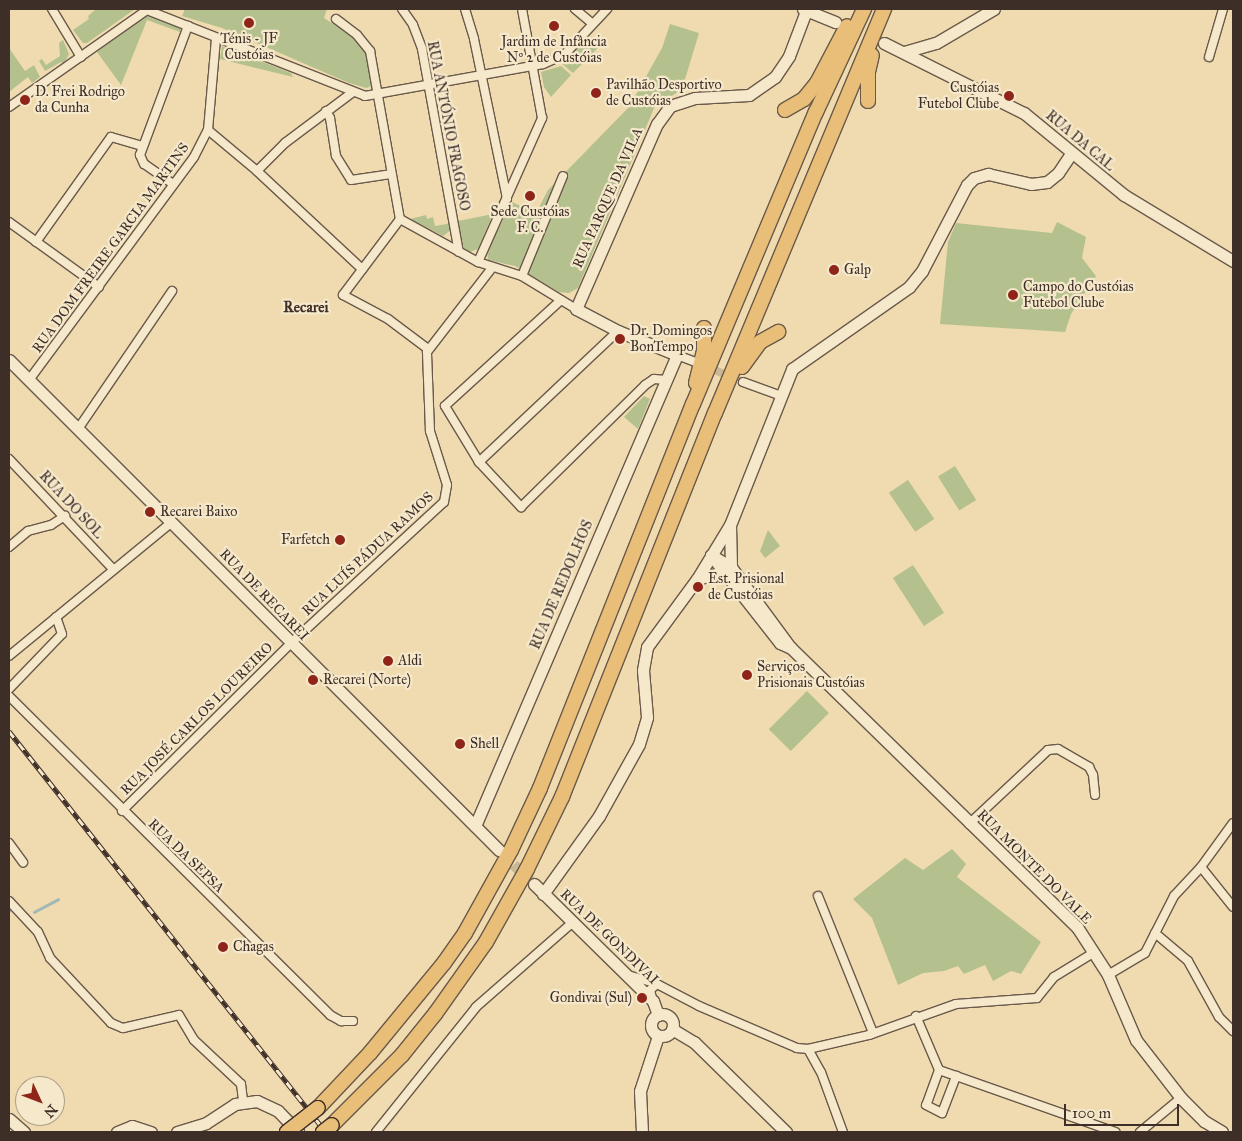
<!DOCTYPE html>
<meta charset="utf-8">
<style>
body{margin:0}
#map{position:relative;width:1242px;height:1141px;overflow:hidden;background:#efdbaf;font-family:"IM FELL Great Primer",serif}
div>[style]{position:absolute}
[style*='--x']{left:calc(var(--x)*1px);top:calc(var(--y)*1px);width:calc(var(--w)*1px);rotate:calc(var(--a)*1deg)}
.green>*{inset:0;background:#b4c18f;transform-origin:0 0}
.stream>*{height:2.5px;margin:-1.25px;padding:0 1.25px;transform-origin:1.25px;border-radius:1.25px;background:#a0b8b7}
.street-tunnel>*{height:8px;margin-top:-4px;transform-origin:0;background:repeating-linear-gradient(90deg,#ccb894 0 8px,transparent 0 12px)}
.secondary-tunnel>*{height:11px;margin-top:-5.5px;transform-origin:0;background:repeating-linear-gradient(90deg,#ccb894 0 11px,transparent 0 16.5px)}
.roads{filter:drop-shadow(1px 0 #6a594a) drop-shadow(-1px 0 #6a594a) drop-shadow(0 1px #6a594a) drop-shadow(0 -1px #6a594a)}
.street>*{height:8px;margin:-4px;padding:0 4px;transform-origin:4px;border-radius:4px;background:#f5e8cb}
.secondary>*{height:11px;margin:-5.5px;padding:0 5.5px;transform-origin:5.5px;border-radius:5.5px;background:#f5e8cb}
.secondary>.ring{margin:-5.5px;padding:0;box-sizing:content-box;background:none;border:11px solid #f5e8cb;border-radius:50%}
.highway>*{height:14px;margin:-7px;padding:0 7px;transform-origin:7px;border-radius:7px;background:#e8be78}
.rail>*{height:4.5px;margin-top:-2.25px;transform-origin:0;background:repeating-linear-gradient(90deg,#f5e8cb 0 8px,#3e2e28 0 16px);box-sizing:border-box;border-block:1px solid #3e2e28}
.bridges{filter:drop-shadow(1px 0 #3e2e28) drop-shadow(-1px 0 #3e2e28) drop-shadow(0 1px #3e2e28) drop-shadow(0 -1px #3e2e28)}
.highway-bridge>*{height:14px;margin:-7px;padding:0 7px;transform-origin:7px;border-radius:7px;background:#e8be78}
.dots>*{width:14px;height:14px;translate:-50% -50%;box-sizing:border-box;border:2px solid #f5e8cb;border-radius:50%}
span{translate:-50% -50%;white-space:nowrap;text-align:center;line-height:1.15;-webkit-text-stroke:4.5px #f5e8cb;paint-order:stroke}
.poi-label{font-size:14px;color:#3e2e28}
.left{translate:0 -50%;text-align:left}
.right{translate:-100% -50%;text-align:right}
.street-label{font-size:14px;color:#3e2e28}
.neighbourhood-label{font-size:15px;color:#3e2e28;font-weight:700}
.frame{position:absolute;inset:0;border:10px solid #3e2e28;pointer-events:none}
.north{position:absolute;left:15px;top:1076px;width:50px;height:50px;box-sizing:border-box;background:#f5e8cb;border:1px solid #ac9e8a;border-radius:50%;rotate:133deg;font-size:14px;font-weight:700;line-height:20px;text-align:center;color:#3e2e28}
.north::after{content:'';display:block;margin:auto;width:18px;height:22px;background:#8f2418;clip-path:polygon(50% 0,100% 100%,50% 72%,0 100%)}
.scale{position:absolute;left:1064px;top:1104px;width:115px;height:22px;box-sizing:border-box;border:2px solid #3e2e28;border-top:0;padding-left:6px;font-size:15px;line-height:18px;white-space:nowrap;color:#3e2e28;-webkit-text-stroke:4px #f5e8cb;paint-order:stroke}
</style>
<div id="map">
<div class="green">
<i style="clip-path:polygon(96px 9px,135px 9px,87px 43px,83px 43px,73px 30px,89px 19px,88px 16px)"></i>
<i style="clip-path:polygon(185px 9px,327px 9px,324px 18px,352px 36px,365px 52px,372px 86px,366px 88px,349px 83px,222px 28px,182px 16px)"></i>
<i style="clip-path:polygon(147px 12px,182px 26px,180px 32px,147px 20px,121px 85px,97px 52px)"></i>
<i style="clip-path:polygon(670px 24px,699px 33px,683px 86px,674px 82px,672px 85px,683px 89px,655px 106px,578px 288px,569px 293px,559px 292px,515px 266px,488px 260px,487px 252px,512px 202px,536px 213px,548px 190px,629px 107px,662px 48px)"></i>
<i style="clip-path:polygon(588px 39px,599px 47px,573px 73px,562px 64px)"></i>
<i style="clip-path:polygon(63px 40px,69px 54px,64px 64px,61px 62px,45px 71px,39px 61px,42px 59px,46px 65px,60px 56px,59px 43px)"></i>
<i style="clip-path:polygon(222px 46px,291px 73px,293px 77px,220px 59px)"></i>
<i style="clip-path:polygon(9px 48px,25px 71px,34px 65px,40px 77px,32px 83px,28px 77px,9px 92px)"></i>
<i style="clip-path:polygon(561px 66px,571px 75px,551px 97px,544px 87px,541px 72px)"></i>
<i style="clip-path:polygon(493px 214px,478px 249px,470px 252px,464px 249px,458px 221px)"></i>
<i style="clip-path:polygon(426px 215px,427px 219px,433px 217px,435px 226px,452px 223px,451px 230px,443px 236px,410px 219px)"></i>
<i style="clip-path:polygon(1057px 222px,1086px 237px,1082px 258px,1096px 276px,1071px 314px,1065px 332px,940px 324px,948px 242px,956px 223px,1052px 233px)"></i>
<i style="clip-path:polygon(644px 396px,650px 399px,638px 429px,624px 417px)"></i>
<i style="left:955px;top:466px;width:40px;height:20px;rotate:58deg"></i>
<i style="left:908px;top:480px;width:47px;height:23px;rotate:56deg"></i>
<i style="clip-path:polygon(768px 530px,780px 546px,765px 558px,760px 551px)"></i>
<i style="left:913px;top:565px;width:57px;height:24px;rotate:57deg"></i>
<i style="left:807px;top:691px;width:31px;height:54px;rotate:45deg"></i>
<i style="clip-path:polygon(952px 849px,966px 864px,957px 877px,1041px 942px,1021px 974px,1011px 971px,993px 981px,985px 965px,964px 974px,958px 966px,944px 971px,923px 973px,898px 985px,872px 918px,853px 899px,905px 858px,923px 870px)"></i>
</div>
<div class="stream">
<i style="--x:9;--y:911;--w:2;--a:-63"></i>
<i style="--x:34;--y:912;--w:27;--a:-28"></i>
</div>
<div class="street-tunnel">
<i style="--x:705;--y:366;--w:41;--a:22.8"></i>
</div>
<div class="secondary-tunnel">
<i style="--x:502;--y:853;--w:45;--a:44.1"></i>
</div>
<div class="roads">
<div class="street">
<i style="--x:52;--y:9;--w:56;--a:58.9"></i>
<i style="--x:402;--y:9;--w:19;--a:55"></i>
<i style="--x:413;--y:25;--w:26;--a:69"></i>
<i style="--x:422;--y:49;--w:206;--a:79.7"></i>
<i style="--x:465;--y:9;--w:31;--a:73"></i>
<i style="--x:474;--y:39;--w:163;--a:78.3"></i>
<i style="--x:575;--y:9;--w:23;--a:40"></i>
<i style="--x:147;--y:10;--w:234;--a:21.5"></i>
<i style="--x:365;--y:96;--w:181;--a:-10.2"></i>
<i style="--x:543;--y:64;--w:24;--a:-24"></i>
<i style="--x:565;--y:54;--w:62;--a:-47"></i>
<i style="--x:336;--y:19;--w:26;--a:37"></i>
<i style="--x:357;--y:35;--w:21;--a:51"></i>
<i style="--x:370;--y:51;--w:171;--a:79.9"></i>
<i style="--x:1209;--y:57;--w:50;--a:-73.7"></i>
<i style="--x:9;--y:107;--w:169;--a:-35.1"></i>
<i style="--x:326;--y:111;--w:8;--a:60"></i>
<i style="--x:330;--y:118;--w:38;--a:81"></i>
<i style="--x:336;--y:156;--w:28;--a:58"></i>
<i style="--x:351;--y:180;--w:40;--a:-8.5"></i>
<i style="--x:208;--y:130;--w:64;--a:39.9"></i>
<i style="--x:257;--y:171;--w:144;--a:43"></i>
<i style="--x:257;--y:171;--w:40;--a:-45"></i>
<i style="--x:285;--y:143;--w:85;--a:-36.9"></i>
<i style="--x:173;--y:184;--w:35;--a:-145"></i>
<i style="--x:144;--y:164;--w:10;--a:-114"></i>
<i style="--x:140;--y:155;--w:138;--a:-69.6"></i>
<i style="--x:9;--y:222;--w:111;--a:35.8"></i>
<i style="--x:36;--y:242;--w:129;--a:-54.5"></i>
<i style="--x:111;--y:137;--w:32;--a:16"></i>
<i style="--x:478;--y:262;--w:158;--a:-66"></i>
<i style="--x:542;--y:118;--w:111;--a:-100.4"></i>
<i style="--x:522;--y:276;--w:108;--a:-67.7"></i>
<i style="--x:561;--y:300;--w:157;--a:137.6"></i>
<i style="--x:445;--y:406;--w:66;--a:58.7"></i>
<i style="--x:479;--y:462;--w:62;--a:47"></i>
<i style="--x:521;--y:507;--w:174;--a:-44.5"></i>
<i style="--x:645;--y:385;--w:11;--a:-34"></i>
<i style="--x:654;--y:379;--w:12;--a:5"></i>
<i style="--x:428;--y:349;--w:50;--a:-143.1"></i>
<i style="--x:388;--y:319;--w:51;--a:-151.9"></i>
<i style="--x:343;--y:295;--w:95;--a:-53.1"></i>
<i style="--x:400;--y:219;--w:89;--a:28.9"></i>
<i style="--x:478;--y:262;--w:46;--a:17.7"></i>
<i style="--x:522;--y:276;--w:63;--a:31.4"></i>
<i style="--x:677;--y:355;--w:19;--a:21"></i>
<i style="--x:29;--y:380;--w:277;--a:-53.5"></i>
<i style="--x:194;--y:157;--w:30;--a:-63"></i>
<i style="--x:208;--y:130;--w:92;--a:-85"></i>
<i style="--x:743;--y:382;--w:38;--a:20"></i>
<i style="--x:78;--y:429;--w:167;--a:-55.7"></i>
<i style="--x:9;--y:459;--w:151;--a:46.6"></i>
<i style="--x:479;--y:462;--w:191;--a:-43.3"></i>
<i style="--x:9;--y:547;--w:25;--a:-40"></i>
<i style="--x:28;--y:531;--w:24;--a:-15"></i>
<i style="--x:51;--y:525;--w:17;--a:-33"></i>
<i style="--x:9;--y:656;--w:210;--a:-39.4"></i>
<i style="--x:9;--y:689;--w:76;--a:-46.1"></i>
<i style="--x:62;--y:634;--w:18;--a:-109"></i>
<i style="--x:9;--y:696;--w:453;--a:44.8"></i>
<i style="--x:330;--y:1015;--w:13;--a:29"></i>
<i style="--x:341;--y:1021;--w:12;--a:0"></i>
<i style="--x:122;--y:811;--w:237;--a:-44.8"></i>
<i style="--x:290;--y:644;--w:209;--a:-42.7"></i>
<i style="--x:444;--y:502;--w:17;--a:-80"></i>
<i style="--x:447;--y:485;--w:57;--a:-107.5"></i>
<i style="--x:430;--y:431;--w:79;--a:-92.2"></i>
<i style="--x:427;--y:352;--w:106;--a:-52.3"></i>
<i style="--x:969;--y:824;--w:108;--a:-43.1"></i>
<i style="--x:1048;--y:750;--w:10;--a:-6"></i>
<i style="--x:1058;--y:749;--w:36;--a:30"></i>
<i style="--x:1089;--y:767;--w:9;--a:63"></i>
<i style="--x:1093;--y:775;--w:20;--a:84"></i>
<i style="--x:9;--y:843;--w:24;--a:54"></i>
<i style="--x:1201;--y:867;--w:51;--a:51.3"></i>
<i style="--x:818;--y:896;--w:148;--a:68.1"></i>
<i style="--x:9;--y:901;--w:42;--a:46.9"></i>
<i style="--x:38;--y:932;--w:29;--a:65"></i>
<i style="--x:50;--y:958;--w:89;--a:46.8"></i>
<i style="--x:111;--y:1023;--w:13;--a:23"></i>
<i style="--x:123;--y:1028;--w:57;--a:-13.1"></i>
<i style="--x:179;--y:1015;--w:29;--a:59"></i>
<i style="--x:194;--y:1040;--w:64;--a:43.1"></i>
<i style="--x:241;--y:1084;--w:17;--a:83"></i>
<i style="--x:1155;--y:933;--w:43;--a:40.3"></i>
<i style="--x:1188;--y:961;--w:64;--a:61"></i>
<i style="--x:1219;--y:1017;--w:20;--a:45"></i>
<i style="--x:628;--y:975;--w:30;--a:17"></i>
<i style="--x:1108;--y:975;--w:43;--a:-30.7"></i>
<i style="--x:1145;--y:953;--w:64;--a:-63"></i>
<i style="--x:1174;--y:896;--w:40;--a:-47"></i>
<i style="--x:1201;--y:867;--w:54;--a:-54"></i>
<i style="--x:652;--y:998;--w:8;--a:-104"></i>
<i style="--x:650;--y:990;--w:9;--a:-41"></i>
<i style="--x:657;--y:984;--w:47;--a:27.6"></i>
<i style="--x:699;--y:1006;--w:107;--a:23.2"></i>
<i style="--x:797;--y:1048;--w:11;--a:5"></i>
<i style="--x:808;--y:1049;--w:63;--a:-12.9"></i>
<i style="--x:869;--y:1035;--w:92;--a:-19.6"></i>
<i style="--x:956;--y:1004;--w:81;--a:-4.2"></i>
<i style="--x:1037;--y:998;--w:27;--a:-51"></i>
<i style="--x:1054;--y:977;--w:46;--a:-31.6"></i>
<i style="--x:916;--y:1016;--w:59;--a:66.9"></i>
<i style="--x:939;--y:1070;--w:187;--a:19.4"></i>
<i style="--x:808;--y:1049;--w:26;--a:61"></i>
<i style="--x:821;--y:1072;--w:64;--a:69.9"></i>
<i style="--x:939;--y:1070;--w:37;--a:110"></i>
<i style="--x:926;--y:1105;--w:18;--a:27"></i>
<i style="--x:942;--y:1113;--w:40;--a:-69"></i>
<i style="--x:376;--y:1132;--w:160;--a:-51.3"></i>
<i style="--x:476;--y:1007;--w:129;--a:-41.2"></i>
<i style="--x:1140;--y:1132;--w:53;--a:-39.7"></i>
</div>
<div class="secondary">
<i style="--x:803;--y:9;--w:35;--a:22"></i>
<i style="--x:884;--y:43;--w:157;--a:26.6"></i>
<i style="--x:1024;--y:113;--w:129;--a:39.4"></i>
<i style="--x:1124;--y:195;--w:127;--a:31.2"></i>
<i style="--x:904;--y:52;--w:33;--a:-16"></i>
<i style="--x:936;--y:43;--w:67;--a:-30.4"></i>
<i style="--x:9;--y:360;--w:693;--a:45"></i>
<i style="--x:730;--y:525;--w:42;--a:88.6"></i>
<i style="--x:711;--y:555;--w:112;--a:51.9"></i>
<i style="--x:780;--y:643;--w:12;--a:24"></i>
<i style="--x:791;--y:648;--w:400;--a:44.3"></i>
<i style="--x:1077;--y:927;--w:57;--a:57.1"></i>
<i style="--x:1108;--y:975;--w:71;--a:66.7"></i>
<i style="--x:1136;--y:1040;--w:73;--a:52.2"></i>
<i style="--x:1181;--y:1098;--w:33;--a:45"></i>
<i style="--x:1204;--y:1121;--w:21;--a:31"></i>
<i style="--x:711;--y:555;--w:23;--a:31"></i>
<i style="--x:731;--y:567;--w:99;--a:53.6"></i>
<i style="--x:697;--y:579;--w:28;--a:-15"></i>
<i style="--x:475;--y:826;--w:512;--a:-66.79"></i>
<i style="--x:677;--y:355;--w:64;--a:-157.9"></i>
<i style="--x:618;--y:331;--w:47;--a:-152.4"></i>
<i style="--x:576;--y:309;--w:202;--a:-66.4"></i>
<i style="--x:657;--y:124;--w:22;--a:-54"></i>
<i style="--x:670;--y:106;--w:26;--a:-18"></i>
<i style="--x:695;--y:98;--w:54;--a:-3.2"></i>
<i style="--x:749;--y:95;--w:32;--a:-35"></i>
<i style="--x:775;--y:77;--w:25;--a:-56"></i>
<i style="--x:789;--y:56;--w:48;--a:-69.3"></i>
<i style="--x:534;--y:884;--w:167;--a:44.5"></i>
<i style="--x:653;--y:1001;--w:15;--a:70"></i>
<i style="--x:543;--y:894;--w:96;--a:-54.3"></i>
<i style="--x:599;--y:816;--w:82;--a:-60.9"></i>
<i style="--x:639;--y:744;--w:28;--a:-73"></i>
<i style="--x:647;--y:717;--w:47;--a:-94.9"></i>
<i style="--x:643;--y:670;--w:23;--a:-80"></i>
<i style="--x:647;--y:647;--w:84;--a:-53.7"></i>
<i style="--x:697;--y:579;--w:63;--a:-58.6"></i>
<i style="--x:730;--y:525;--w:168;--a:-68.3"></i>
<i style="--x:792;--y:369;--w:143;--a:-35"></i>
<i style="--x:909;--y:287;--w:21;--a:-51"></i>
<i style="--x:922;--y:271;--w:97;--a:-62.4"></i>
<i style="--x:967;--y:185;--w:10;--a:-45"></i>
<i style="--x:974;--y:178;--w:15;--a:-16"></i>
<i style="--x:988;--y:174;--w:44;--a:13.1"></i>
<i style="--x:1031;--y:184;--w:16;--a:-7"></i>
<i style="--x:1047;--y:182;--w:14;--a:-39"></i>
<i style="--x:1058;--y:173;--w:23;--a:-56"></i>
<i class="ring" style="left:651px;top:1014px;width:11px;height:11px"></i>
<i style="--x:672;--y:1029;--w:26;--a:31"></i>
<i style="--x:694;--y:1042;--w:129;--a:44.4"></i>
<i style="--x:9;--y:1119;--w:20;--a:41"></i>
<i style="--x:117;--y:1132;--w:16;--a:-22"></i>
<i style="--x:132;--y:1126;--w:20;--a:18"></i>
<i style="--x:177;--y:1132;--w:30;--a:-17"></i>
<i style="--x:206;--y:1123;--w:35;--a:-33"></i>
<i style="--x:235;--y:1104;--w:22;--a:-8"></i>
<i style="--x:257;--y:1101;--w:23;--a:25"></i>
<i style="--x:278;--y:1111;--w:29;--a:46"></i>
<i style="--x:642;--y:1132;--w:41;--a:-92.8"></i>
<i style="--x:640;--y:1091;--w:58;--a:-71.9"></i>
</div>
<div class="highway">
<i style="--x:868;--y:101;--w:29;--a:-90"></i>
<i style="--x:868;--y:72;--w:17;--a:-77"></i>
<i style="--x:785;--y:110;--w:22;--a:-30"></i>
<i style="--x:804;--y:99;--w:21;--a:-51"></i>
<i style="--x:817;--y:83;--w:64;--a:-62.2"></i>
<i style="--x:742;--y:367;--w:31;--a:-54"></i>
<i style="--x:760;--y:342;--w:21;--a:-29"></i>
<i style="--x:696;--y:383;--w:34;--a:-76"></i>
<i style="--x:704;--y:350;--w:22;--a:-90"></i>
<i style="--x:318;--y:1108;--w:76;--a:-46.6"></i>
<i style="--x:370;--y:1053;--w:117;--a:-50.6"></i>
<i style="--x:444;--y:963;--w:37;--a:-55"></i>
<i style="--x:465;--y:933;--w:95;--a:-61"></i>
<i style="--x:511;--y:850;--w:68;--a:-64.9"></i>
<i style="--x:540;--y:788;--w:413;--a:-68.3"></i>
<i style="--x:693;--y:404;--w:317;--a:-67.2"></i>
<i style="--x:816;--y:112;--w:114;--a:-65"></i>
<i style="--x:332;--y:1125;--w:99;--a:-45"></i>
<i style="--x:402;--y:1055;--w:53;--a:-51.2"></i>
<i style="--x:435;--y:1014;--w:88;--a:-54.7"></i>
<i style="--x:486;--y:942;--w:84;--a:-60.7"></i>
<i style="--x:527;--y:869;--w:80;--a:-64.1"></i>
<i style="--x:562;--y:797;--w:413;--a:-68.3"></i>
<i style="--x:715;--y:413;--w:438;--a:-67.3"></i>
</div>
</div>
<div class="rail">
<i style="--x:9;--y:731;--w:511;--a:51.67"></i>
</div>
<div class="bridges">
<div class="highway-bridge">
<i style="--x:287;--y:1132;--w:39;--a:-38"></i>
<i style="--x:323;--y:1132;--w:11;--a:-38"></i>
</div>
</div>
<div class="dots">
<i style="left:249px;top:23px;background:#8f2418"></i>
<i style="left:554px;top:26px;background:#8f2418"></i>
<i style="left:596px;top:93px;background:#8f2418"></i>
<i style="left:1009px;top:96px;background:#8f2418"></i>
<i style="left:25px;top:100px;background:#8f2418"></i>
<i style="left:530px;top:196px;background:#8f2418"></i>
<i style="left:834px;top:270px;background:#8f2418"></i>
<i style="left:1013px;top:295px;background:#8f2418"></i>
<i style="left:620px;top:339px;background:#8f2418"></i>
<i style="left:150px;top:512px;background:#8f2418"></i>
<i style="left:340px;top:540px;background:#8f2418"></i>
<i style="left:698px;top:587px;background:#8f2418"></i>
<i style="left:388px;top:661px;background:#8f2418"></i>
<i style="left:747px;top:675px;background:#8f2418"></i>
<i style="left:313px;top:680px;background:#8f2418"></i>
<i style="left:460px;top:744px;background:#8f2418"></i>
<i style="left:223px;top:947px;background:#8f2418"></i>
<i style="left:642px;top:998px;background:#8f2418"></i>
</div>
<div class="poi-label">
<span style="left:249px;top:47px">Ténis - JF<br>Custóias</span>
<span style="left:554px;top:50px">Jardim de Infância<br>Nº 2 de Custóias</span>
<span class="left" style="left:606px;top:93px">Pavilhão Desportivo<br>de Custóias</span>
<span class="right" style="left:999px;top:96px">Custóias<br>Futebol Clube</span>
<span class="left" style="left:35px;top:100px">D. Frei Rodrigo<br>da Cunha</span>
<span style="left:530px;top:220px">Sede Custóias<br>F. C.</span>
<span class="left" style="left:844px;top:270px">Galp</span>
<span class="left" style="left:1023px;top:295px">Campo do Custóias<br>Futebol Clube</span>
<span class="left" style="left:630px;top:339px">Dr. Domingos<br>BonTempo</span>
<span class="left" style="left:160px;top:512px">Recarei Baixo</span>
<span class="right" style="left:330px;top:540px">Farfetch</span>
<span class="left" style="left:708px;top:587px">Est. Prisional<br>de Custóias</span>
<span class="left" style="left:398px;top:661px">Aldi</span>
<span class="left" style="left:757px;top:675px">Serviços<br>Prisionais Custóias</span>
<span class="left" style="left:323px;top:680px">Recarei (Norte)</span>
<span class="left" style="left:470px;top:744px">Shell</span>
<span class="left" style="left:233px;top:947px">Chagas</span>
<span class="right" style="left:632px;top:998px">Gondivai (Sul)</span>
</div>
<div class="street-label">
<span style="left:448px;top:126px;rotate:79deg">RUA ANTÓNIO FRAGOSO</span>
<span style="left:1080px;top:141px;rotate:40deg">RUA DA CAL</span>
<span style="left:608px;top:198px;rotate:-66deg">RUA PARQUE DA VILA</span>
<span style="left:111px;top:248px;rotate:-54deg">RUA DOM FREIRE GARCIA MARTINS</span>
<span style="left:71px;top:505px;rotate:47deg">RUA DO SOL</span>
<span style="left:368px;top:554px;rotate:-43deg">RUA LUÍS PÁDUA RAMOS</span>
<span style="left:562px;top:585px;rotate:-67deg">RUA DE REDOLHOS</span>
<span style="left:264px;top:595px;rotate:46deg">RUA DE RECAREI</span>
<span style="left:197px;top:719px;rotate:-45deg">RUA JOSÉ CARLOS LOUREIRO</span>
<span style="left:186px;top:856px;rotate:44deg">RUA DA SEPSA</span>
<span style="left:1034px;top:867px;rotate:45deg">RUA MONTE DO VALE</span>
<span style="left:609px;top:937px;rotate:44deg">RUA DE GONDIVAI</span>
</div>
<div class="neighbourhood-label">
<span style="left:306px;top:308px">Recarei</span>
</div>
<div class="frame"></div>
<div class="north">N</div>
<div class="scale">100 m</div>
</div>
